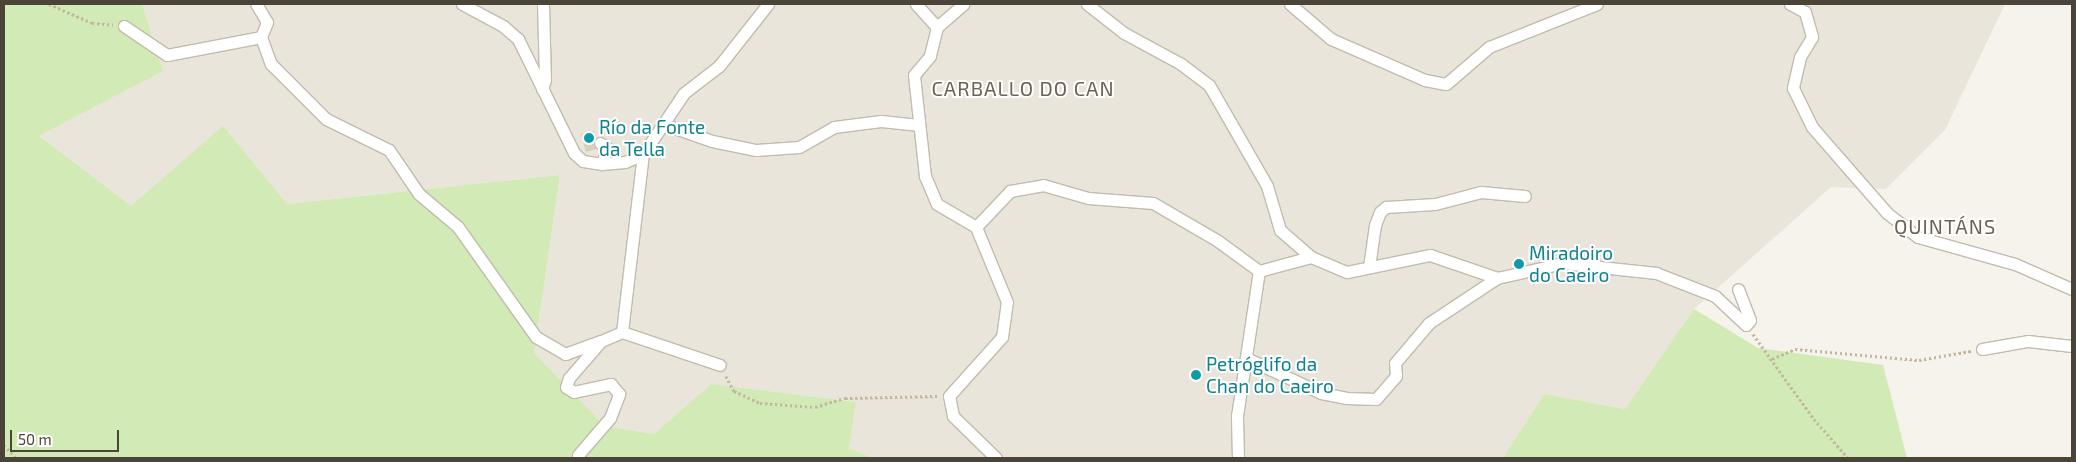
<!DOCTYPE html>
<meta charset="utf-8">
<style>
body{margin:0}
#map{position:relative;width:2076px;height:462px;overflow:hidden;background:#f6f3ec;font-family:"Exo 2",sans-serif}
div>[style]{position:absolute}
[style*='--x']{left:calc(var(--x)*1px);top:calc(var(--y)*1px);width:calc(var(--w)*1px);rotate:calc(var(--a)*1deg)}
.residential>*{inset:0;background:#eae5da}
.green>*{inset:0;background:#d2eab5}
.building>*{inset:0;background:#d8cfc1}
.path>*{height:2.5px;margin-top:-1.25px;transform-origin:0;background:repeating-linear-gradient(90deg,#c4b79f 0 2.5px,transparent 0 5px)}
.roads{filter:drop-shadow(1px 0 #c2bbae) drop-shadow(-1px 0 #c2bbae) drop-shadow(0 1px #c2bbae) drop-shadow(0 -1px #c2bbae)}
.minor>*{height:11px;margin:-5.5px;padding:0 5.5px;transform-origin:5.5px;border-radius:5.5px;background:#fff}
.dots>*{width:14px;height:14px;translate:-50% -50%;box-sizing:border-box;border:2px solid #fff;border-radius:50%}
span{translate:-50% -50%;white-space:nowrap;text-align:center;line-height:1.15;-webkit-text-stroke:4px #fff;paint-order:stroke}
.culture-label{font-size:19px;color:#0d838f}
.left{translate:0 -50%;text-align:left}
.neighbourhood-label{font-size:20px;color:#6e6250;letter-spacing:1px}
.frame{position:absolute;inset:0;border:5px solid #4b4439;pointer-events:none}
.scale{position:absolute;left:10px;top:430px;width:109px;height:22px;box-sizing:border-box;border:2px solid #4b4439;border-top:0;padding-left:6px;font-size:15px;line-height:18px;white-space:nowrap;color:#4b4439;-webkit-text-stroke:4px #fff;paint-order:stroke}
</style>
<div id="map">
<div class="residential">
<i style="clip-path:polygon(142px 4px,2005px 4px,1945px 130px,1886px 189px,1831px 187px,1694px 309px,1625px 409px,1544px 394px,1503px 458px,873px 458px,849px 448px,856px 402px,711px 384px,654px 434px,605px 426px,534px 353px,560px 175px,287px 204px,223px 127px,131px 207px,39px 136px,163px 71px)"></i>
</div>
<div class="green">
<i style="clip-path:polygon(4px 4px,142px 4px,163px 71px,39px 136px,131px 206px,223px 126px,287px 204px,560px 175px,534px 353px,605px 426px,654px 434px,711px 384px,856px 402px,849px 448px,873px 458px,4px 458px)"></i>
<i style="clip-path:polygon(1694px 309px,1758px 348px,1883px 365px,1907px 458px,1503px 458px,1544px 394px,1625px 409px)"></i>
</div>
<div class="building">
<i style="clip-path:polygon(594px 131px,596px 137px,593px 143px,596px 149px,586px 152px,581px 134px)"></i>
</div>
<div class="path">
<i style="--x:49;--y:4;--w:47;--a:23.8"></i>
<i style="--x:92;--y:23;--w:21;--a:5"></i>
<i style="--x:1753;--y:334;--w:105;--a:54.3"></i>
<i style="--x:1814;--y:419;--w:52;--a:48.9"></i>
<i style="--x:1772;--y:359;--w:25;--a:-23"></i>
<i style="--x:1795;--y:349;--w:124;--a:5.1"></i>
<i style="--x:1919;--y:360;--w:53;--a:-9.8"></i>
<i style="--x:726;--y:376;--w:17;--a:62"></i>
<i style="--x:734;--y:391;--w:29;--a:25"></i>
<i style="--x:760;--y:403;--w:55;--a:4.2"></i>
<i style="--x:815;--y:407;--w:31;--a:-17"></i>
<i style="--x:845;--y:398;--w:92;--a:-1.2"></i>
<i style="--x:4;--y:445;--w:18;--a:47"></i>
</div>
<div class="roads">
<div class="minor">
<i style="--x:462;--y:4;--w:47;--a:28.2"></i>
<i style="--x:503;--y:26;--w:20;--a:41"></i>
<i style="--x:518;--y:39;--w:127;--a:63.8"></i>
<i style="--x:574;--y:153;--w:12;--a:42"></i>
<i style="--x:583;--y:161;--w:19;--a:9"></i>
<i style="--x:602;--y:164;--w:23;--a:-5"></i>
<i style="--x:625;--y:162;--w:20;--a:-24"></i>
<i style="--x:643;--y:154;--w:73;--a:-56.1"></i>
<i style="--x:684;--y:93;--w:44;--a:-37.6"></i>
<i style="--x:719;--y:66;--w:79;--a:-51.7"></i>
<i style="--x:916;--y:4;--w:31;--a:48"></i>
<i style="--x:937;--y:27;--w:30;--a:104"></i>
<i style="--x:930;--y:56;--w:25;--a:130"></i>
<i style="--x:914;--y:75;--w:102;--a:83.8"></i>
<i style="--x:925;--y:176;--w:30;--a:67"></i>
<i style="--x:937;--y:204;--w:45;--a:30.5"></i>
<i style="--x:1087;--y:4;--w:47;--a:38.1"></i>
<i style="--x:1124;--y:33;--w:65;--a:28.5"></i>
<i style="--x:1181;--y:64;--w:35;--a:37"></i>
<i style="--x:1209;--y:85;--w:116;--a:60.1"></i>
<i style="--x:1267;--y:186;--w:46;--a:73.5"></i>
<i style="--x:1280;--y:230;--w:41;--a:41.1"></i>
<i style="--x:1290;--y:4;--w:54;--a:40.5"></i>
<i style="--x:1331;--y:39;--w:103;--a:23.6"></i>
<i style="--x:1425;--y:80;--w:21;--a:11"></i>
<i style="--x:1446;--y:84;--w:57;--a:-40.7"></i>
<i style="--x:1489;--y:47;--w:116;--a:-21.7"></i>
<i style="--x:1790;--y:4;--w:17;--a:28"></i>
<i style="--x:1805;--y:12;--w:26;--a:74"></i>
<i style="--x:1812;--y:37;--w:23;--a:121"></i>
<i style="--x:1800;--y:57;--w:32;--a:103"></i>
<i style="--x:1793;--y:88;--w:43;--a:64"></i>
<i style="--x:1812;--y:127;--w:114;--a:48.9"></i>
<i style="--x:1887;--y:213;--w:39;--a:38"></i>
<i style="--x:1918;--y:237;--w:101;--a:15.6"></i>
<i style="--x:2015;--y:264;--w:62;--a:23.7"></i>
<i style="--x:124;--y:26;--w:52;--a:34"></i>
<i style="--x:167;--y:55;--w:96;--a:-10.8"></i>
<i style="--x:261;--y:37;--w:16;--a:-68"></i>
<i style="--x:267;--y:22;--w:21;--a:-121"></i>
<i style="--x:937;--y:27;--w:35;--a:-41"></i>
<i style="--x:261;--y:37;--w:29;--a:70"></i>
<i style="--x:271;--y:64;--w:78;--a:45"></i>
<i style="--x:326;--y:119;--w:70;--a:26.2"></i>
<i style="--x:389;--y:150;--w:53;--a:55.7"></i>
<i style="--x:419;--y:194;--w:51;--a:40.2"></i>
<i style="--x:458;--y:227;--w:135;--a:54.7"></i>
<i style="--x:536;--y:337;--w:34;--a:30"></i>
<i style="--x:565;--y:354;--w:38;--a:-20"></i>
<i style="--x:542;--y:89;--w:9;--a:-72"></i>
<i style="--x:545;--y:80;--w:76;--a:-91.5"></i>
<i style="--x:663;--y:124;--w:52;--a:19.1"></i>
<i style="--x:712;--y:141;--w:45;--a:11.6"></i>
<i style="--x:756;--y:150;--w:43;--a:-4"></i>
<i style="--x:799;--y:147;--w:40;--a:-29.7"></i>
<i style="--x:834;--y:127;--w:47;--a:-7.3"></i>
<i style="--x:881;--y:121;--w:38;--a:6"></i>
<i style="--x:600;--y:143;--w:9;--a:36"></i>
<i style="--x:607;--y:148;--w:17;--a:107"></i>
<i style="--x:1369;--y:267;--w:42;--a:-81.9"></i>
<i style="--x:1375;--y:225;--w:14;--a:-69"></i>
<i style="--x:1380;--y:212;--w:8;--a:-40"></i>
<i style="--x:1386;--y:207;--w:49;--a:-3.5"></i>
<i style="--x:1435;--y:204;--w:48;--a:-14.6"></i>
<i style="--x:1481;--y:192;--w:44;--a:5.2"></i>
<i style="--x:622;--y:332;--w:103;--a:18.6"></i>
<i style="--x:1982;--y:349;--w:47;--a:-9.9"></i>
<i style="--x:2028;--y:341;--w:44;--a:6.5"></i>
<i style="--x:1246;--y:358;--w:83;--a:25"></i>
<i style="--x:1321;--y:393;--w:25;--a:11"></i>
<i style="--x:1346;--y:398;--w:30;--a:2"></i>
<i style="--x:1376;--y:399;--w:30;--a:-49"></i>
<i style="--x:1396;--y:376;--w:13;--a:-94"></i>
<i style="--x:1395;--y:363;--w:52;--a:-49.6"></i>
<i style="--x:1429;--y:323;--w:82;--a:-33.5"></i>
<i style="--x:578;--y:455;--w:49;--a:-49.1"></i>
<i style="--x:610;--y:418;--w:26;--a:-69"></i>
<i style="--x:619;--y:394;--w:13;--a:-129"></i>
<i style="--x:611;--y:384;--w:38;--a:168"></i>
<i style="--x:574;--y:392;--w:9;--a:-148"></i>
<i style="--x:566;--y:387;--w:9;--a:-72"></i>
<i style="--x:569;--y:378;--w:49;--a:-49.1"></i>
<i style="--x:601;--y:341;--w:23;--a:-23"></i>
<i style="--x:622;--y:332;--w:179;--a:-83.3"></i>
<i style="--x:996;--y:458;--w:60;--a:-135.7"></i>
<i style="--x:953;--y:416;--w:20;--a:-101"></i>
<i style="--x:949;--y:396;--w:79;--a:-48.1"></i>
<i style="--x:1002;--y:337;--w:35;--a:-82"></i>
<i style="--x:1007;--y:302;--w:81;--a:-112.5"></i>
<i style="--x:976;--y:227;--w:50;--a:-46.6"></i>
<i style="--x:1010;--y:191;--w:34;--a:-10"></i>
<i style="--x:1043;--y:185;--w:47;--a:16.1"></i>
<i style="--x:1088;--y:198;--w:65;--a:4.4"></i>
<i style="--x:1153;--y:203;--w:75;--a:30.3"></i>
<i style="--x:1218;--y:241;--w:51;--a:36.2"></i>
<i style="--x:1259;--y:271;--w:54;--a:-15.1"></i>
<i style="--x:1311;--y:257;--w:39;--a:23"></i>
<i style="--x:1347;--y:272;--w:85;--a:-11.6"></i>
<i style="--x:1430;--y:255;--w:71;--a:18.9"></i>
<i style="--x:1497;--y:278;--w:68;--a:-12.8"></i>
<i style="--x:1563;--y:263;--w:94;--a:6.1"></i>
<i style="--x:1656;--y:273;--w:63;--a:21.3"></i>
<i style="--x:1715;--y:296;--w:42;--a:43.1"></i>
<i style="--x:1746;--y:325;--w:6;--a:-51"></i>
<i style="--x:1750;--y:320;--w:33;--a:-111"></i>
<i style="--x:1238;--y:458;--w:42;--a:-91.4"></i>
<i style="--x:1237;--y:416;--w:147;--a:-81.4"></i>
</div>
</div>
<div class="dots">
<i style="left:589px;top:138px;background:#0f9aa8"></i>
<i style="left:1519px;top:264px;background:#0f9aa8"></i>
<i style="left:1196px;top:375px;background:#0f9aa8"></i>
</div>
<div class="culture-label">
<span class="left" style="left:599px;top:138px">Río da Fonte<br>da Tella</span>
<span class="left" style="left:1529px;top:264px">Miradoiro<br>do Caeiro</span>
<span class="left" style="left:1206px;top:375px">Petróglifo da<br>Chan do Caeiro</span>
</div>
<div class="neighbourhood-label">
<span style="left:1023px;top:88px">CARBALLO DO CAN</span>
<span style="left:1945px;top:226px">QUINTÁNS</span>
</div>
<div class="frame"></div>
<div class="scale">50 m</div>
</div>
